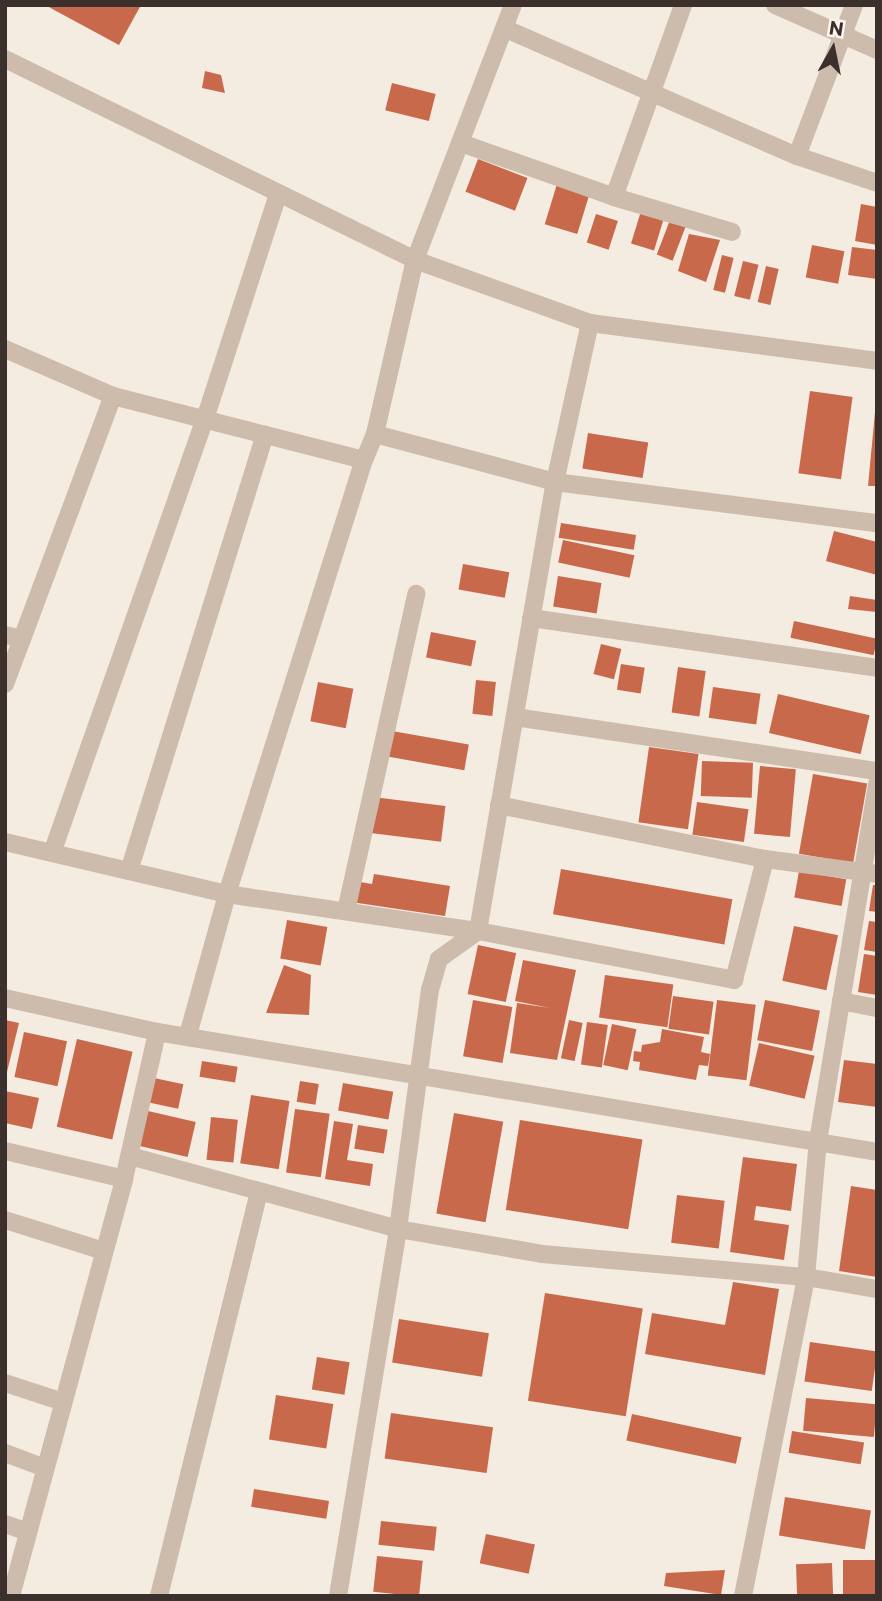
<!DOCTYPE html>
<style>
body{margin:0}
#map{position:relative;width:882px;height:1601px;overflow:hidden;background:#f4ebe1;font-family:Commissioner,sans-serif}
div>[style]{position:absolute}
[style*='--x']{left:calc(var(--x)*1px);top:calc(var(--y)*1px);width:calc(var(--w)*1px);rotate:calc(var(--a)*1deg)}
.building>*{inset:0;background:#c8694b;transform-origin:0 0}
.minor>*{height:18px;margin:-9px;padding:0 9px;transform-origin:9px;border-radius:9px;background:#cdbbac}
.tertiary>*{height:18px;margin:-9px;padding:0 9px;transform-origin:9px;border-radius:9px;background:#cdbbac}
span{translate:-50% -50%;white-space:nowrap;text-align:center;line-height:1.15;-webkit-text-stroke:5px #fbf5ee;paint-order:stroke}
.frame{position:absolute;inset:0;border:7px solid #3b302b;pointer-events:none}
.north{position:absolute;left:798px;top:14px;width:70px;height:70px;-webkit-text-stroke:5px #fbf5ee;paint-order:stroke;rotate:9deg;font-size:19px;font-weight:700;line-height:28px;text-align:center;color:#3b302b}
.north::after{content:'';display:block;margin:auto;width:24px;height:32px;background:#3b302b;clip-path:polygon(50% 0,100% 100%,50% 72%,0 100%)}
</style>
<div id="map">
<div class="building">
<i style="clip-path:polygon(45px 5px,141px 5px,119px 45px)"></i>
<i style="clip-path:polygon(205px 71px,221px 75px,225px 93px,202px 88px)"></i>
<i style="left:392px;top:83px;width:45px;height:28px;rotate:14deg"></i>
<i style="left:478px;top:159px;width:53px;height:35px;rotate:21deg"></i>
<i style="left:557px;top:184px;width:34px;height:42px;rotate:17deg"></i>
<i style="clip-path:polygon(861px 204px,877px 207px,877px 245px,855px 241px)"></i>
<i style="left:641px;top:211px;width:24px;height:34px;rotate:17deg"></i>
<i style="left:596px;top:214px;width:23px;height:30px;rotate:18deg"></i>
<i style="left:670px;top:220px;width:17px;height:37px;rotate:21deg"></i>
<i style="clip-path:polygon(689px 234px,720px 240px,706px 282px,678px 271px)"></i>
<i style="left:812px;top:245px;width:33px;height:33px;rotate:11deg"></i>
<i style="clip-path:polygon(852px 247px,877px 250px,877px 279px,848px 275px)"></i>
<i style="left:722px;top:255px;width:12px;height:36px;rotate:14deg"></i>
<i style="left:743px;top:261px;width:16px;height:36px;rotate:14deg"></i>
<i style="left:766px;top:266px;width:13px;height:37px;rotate:13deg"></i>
<i style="left:810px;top:391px;width:43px;height:83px;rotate:8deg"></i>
<i style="clip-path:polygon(875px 412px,877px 412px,877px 486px,868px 486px)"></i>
<i style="left:588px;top:433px;width:61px;height:36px;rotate:9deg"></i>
<i style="left:561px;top:523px;width:76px;height:15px;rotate:9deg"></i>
<i style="clip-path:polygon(834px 531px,877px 542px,877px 575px,826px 561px)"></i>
<i style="left:563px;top:540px;width:73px;height:23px;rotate:12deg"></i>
<i style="left:463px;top:564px;width:47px;height:26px;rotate:10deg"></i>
<i style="left:558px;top:576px;width:44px;height:31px;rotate:9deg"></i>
<i style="clip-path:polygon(850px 596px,877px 600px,877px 612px,848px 609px)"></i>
<i style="left:794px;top:621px;width:85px;height:17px;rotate:12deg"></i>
<i style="left:431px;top:632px;width:46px;height:26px;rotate:11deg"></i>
<i style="left:601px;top:644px;width:21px;height:31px;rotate:14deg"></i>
<i style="left:621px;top:664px;width:24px;height:26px;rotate:9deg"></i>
<i style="left:678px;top:667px;width:28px;height:46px;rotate:8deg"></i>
<i style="left:476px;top:680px;width:20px;height:34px;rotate:6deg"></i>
<i style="left:318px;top:682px;width:36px;height:40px;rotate:11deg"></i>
<i style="left:713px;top:687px;width:48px;height:31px;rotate:8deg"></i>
<i style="left:778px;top:694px;width:94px;height:40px;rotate:13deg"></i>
<i style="left:392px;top:731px;width:78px;height:26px;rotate:10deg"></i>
<i style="left:649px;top:747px;width:50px;height:76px;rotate:8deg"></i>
<i style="left:702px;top:761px;width:51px;height:35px;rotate:2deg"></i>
<i style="left:760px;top:766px;width:36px;height:68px;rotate:5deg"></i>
<i style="left:813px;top:774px;width:55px;height:81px;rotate:10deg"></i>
<i style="left:373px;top:797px;width:73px;height:36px;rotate:7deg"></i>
<i style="left:697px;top:802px;width:52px;height:33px;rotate:8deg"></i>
<i style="left:561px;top:869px;width:174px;height:46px;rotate:10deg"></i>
<i style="left:799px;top:871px;width:48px;height:27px;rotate:10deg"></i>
<i style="clip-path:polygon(374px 874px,450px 886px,445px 916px,351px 902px,354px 881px,372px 884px)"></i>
<i style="clip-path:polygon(873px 885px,877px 885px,877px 912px,869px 911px)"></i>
<i style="left:287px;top:920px;width:41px;height:39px;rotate:10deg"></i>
<i style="clip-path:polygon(869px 921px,877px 922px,877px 952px,864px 950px)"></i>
<i style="left:794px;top:926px;width:45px;height:56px;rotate:12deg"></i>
<i style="left:478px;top:945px;width:39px;height:50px;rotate:12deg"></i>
<i style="clip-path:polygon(864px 954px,877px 956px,877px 995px,858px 992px)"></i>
<i style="clip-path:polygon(523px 960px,576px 970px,557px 1060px,510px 1053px,517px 1003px,550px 1008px,515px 1001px)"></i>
<i style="clip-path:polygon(284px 965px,311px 975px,309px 1015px,266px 1013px)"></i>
<i style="left:605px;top:975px;width:69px;height:43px;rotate:8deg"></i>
<i style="left:673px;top:996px;width:41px;height:33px;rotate:8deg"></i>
<i style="left:473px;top:1000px;width:40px;height:57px;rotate:10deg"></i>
<i style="left:717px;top:1000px;width:39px;height:76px;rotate:7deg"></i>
<i style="left:765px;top:1000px;width:56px;height:41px;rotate:11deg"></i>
<i style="clip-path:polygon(5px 1020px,19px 1023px,6px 1076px,5px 1076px)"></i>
<i style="left:569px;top:1020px;width:14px;height:39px;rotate:12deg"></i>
<i style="left:587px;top:1022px;width:21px;height:43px;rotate:8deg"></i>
<i style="left:612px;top:1024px;width:25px;height:42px;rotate:12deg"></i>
<i style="clip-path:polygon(662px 1029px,704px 1037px,701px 1052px,710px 1054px,708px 1066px,699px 1065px,696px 1080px,639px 1070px,640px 1062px,633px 1061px,634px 1051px,641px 1052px,642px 1045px,660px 1042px)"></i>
<i style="left:24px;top:1032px;width:44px;height:46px;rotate:12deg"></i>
<i style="left:77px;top:1039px;width:57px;height:90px;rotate:13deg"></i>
<i style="left:759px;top:1043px;width:57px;height:44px;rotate:13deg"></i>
<i style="clip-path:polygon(844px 1060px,877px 1064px,877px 1107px,838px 1102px)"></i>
<i style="left:202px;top:1061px;width:36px;height:16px;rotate:9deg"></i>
<i style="left:154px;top:1078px;width:30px;height:25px;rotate:12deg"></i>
<i style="left:300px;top:1081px;width:19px;height:21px;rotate:9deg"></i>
<i style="left:343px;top:1083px;width:51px;height:28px;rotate:10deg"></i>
<i style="clip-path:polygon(5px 1091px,39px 1098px,32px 1129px,5px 1123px)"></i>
<i style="left:251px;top:1095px;width:39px;height:69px;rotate:9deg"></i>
<i style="left:295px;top:1109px;width:35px;height:64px;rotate:8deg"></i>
<i style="left:148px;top:1111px;width:49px;height:36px;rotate:13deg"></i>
<i style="left:454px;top:1113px;width:50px;height:102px;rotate:10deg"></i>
<i style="left:211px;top:1117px;width:27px;height:43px;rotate:6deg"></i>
<i style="left:520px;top:1120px;width:124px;height:91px;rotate:9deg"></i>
<i style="clip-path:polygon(334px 1121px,353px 1124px,347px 1160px,373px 1164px,370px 1186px,325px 1179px)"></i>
<i style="left:358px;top:1125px;width:30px;height:24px;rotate:9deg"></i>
<i style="clip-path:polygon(743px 1157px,797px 1164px,791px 1211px,756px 1206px,754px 1220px,789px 1225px,784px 1260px,730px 1252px)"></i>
<i style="clip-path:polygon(851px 1186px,877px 1190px,877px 1277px,839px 1271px)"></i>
<i style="left:677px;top:1195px;width:48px;height:48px;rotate:7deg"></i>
<i style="clip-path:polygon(733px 1282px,779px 1289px,765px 1375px,645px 1354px,652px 1313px,725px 1325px)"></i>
<i style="left:545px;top:1293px;width:99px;height:109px;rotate:9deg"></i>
<i style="left:399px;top:1319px;width:91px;height:44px;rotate:9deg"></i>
<i style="left:810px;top:1342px;width:68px;height:40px;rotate:8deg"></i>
<i style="left:317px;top:1357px;width:33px;height:33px;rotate:9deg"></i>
<i style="left:276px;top:1395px;width:58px;height:45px;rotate:9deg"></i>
<i style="left:806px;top:1398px;width:71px;height:33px;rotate:5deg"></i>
<i style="left:391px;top:1413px;width:103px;height:46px;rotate:8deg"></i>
<i style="left:632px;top:1414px;width:112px;height:27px;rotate:12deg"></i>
<i style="left:792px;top:1431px;width:73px;height:22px;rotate:9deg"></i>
<i style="left:254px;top:1489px;width:76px;height:18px;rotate:9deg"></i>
<i style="left:785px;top:1497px;width:87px;height:39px;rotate:9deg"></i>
<i style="left:381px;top:1521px;width:56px;height:24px;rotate:6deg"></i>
<i style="left:486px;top:1534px;width:50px;height:30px;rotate:12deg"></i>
<i style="left:377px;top:1556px;width:46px;height:36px;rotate:6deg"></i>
<i style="left:877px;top:1560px;width:36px;height:34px;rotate:90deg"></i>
<i style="left:832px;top:1563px;width:33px;height:36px;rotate:88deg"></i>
<i style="clip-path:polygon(725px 1570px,721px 1595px,664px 1586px,666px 1573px)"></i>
</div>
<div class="minor">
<i style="--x:775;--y:5;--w:111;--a:23.8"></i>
<i style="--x:506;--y:29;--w:318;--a:23.6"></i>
<i style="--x:797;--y:156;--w:84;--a:18.6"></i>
<i style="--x:461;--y:143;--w:162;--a:19.4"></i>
<i style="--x:614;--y:197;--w:123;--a:16.5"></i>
<i style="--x:797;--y:156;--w:161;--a:-69.3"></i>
<i style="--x:614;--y:197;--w:204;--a:-70.2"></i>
<i style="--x:5;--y:349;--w:118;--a:23.5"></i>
<i style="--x:375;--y:434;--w:186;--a:14.9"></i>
<i style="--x:555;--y:482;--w:325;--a:7.3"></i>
<i style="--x:531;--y:618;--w:350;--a:8.2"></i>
<i style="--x:5;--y:635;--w:17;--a:13"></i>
<i style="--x:22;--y:639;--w:259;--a:-69.5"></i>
<i style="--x:113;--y:396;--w:259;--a:14.3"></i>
<i style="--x:364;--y:460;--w:28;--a:-67"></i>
<i style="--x:375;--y:434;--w:179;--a:-77.1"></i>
<i style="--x:415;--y:260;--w:273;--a:-69"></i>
<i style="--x:5;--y:684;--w:48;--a:-69.3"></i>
<i style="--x:515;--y:717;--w:366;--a:8.5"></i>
<i style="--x:499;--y:805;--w:271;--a:11.5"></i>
<i style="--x:5;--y:842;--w:228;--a:13.2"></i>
<i style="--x:227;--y:894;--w:254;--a:8.4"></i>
<i style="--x:478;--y:931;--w:261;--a:10.8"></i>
<i style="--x:734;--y:980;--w:125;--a:-75.6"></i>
<i style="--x:765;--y:859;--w:113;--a:7.6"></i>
<i style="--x:52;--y:853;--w:460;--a:-70.6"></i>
<i style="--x:205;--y:419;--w:237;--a:-72"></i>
<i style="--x:129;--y:871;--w:457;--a:-72.7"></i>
<i style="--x:346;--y:911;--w:325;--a:-77.5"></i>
<i style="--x:5;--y:998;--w:156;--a:12.6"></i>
<i style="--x:157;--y:1032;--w:730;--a:9.46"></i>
<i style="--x:841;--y:1001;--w:37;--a:11"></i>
<i style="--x:188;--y:1035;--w:146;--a:-74.5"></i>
<i style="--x:227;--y:894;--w:455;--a:-72.5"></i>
<i style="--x:5;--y:1151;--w:122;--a:13.2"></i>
<i style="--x:124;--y:1179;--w:151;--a:-77.3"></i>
<i style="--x:130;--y:1156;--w:278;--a:15.2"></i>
<i style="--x:398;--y:1229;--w:146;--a:9.8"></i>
<i style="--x:542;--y:1254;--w:265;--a:5"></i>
<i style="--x:806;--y:1277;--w:72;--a:9.6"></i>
<i style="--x:5;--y:1220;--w:104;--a:17.4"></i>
<i style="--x:5;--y:1383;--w:61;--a:18.1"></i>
<i style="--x:5;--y:1453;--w:43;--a:20.6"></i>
<i style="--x:5;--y:1524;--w:24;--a:19"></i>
<i style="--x:11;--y:1596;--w:432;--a:-74.8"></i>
<i style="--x:159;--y:1596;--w:417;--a:-76.1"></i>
<i style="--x:338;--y:1596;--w:372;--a:-80.7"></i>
<i style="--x:398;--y:1229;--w:241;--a:-82.4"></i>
<i style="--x:430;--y:990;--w:32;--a:-74"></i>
<i style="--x:439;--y:959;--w:48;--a:-35.7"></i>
<i style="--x:478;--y:931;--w:456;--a:-80.3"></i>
<i style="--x:555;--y:482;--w:163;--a:-77.6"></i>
<i style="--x:743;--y:1596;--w:325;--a:-78.8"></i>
<i style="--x:806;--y:1277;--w:137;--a:-85"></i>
<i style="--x:818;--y:1141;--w:363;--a:-80.6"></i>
</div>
<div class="tertiary">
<i style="--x:5;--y:59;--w:457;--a:26.1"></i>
<i style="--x:415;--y:260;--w:186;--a:19.8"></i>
<i style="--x:590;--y:323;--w:290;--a:7.5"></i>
</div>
<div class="frame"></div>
<div class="north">N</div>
</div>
